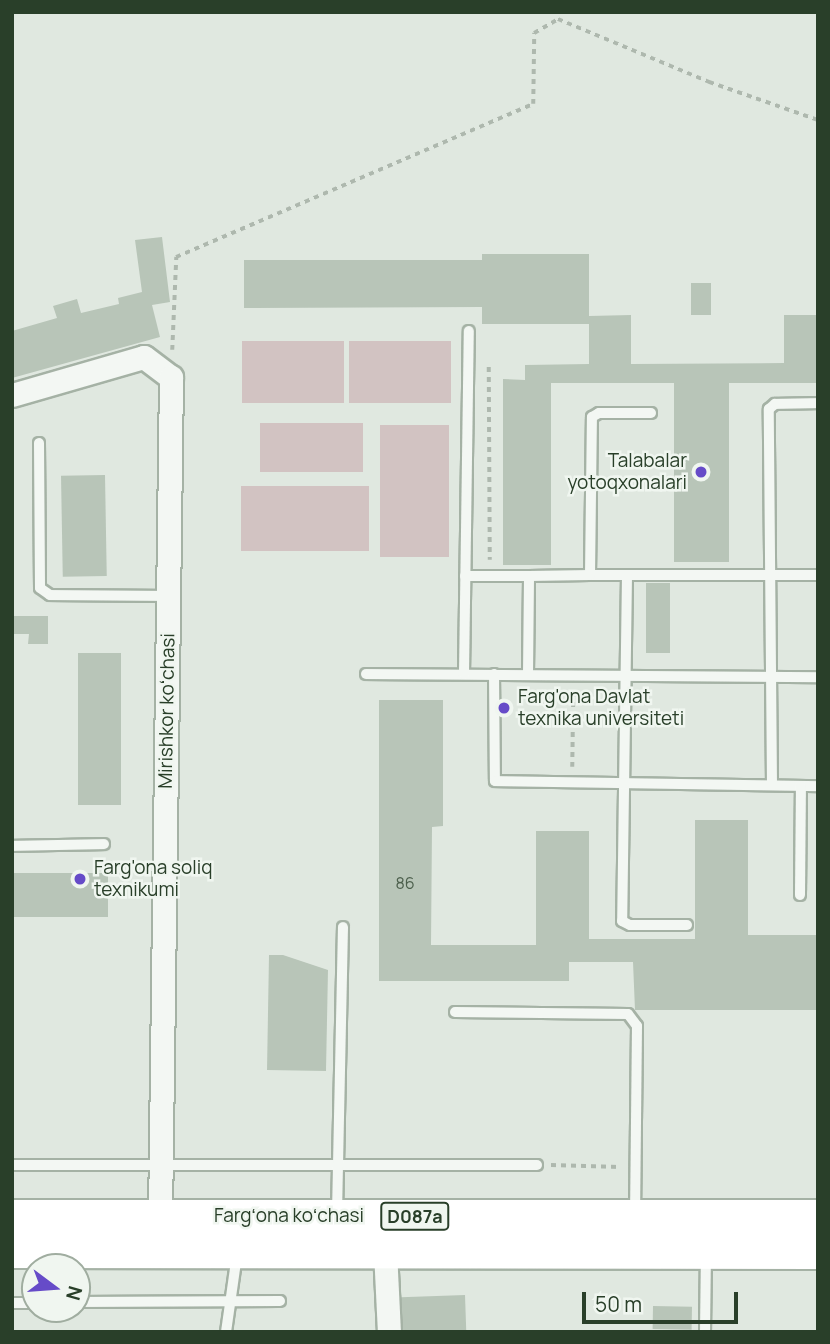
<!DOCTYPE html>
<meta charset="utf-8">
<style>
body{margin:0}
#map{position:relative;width:830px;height:1344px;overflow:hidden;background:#e0e8e0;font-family:Manrope,sans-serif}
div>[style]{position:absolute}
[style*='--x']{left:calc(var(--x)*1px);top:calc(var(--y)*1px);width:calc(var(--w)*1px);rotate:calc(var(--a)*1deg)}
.green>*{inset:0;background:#d2c3c2;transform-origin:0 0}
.building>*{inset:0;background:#b8c5b8;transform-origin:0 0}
.path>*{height:3.5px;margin-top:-1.75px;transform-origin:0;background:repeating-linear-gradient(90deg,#aeb8ae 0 5px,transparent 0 10px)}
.roads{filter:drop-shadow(2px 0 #a5b2a5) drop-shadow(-2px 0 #a5b2a5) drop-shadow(0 2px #a5b2a5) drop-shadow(0 -2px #a5b2a5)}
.lane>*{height:10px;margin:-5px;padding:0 5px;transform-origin:5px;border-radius:5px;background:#f3f7f3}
.street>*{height:23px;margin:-11.5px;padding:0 11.5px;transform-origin:11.5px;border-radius:11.5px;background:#f3f7f3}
.primary>*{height:35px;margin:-17.5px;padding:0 17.5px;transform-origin:17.5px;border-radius:17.5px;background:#fff}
.dots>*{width:19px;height:19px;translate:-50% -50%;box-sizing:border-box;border:4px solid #f0f6f0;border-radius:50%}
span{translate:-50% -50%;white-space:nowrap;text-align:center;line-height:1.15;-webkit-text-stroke:5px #f0f6f0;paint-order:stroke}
.number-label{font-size:16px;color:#4d604d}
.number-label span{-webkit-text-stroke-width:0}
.shield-label span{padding:2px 5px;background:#f0f6f0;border:2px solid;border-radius:5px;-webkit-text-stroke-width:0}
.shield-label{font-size:18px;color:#293f29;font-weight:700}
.poi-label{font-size:19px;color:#293f29}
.right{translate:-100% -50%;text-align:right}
.left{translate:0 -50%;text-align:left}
.street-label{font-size:19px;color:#293f29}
.frame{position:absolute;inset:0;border:14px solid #293f29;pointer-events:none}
.north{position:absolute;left:21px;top:1253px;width:70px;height:70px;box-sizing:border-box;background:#f0f6f0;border:2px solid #a0ada0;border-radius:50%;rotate:106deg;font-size:19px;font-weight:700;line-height:28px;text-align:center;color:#293f29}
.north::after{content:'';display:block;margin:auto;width:24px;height:32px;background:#664bc8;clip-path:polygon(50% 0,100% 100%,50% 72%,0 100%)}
.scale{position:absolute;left:582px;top:1292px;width:156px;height:32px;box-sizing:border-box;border:4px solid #293f29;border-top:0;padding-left:9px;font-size:21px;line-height:24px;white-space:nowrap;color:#293f29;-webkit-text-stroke:5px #f0f6f0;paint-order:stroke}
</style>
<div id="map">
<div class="green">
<i style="left:242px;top:341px;width:102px;height:62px"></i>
<i style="left:349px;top:341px;width:102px;height:62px"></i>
<i style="left:260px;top:423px;width:103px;height:49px"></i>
<i style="left:380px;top:425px;width:69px;height:132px"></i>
<i style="left:369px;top:486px;width:65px;height:128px;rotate:90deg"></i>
</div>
<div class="building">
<i style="clip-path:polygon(162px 237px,170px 302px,152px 305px,160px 337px,12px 378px,12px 331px,57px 318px,53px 306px,77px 299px,81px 313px,119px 304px,118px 298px,142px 292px,135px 240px)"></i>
<i style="clip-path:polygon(482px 254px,589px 254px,589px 316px,631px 315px,631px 364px,784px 363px,784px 315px,818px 315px,818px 383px,729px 383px,729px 562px,674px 562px,674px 383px,551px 383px,551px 565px,503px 565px,503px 379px,525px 380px,525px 365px,589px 364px,589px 324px,482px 324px,482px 307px,244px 308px,244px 260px,482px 260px)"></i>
<i style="left:691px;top:283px;width:20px;height:32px"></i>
<i style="left:105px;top:475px;width:101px;height:44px;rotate:89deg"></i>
<i style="left:646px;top:583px;width:24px;height:70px"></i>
<i style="clip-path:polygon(12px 616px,48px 616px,48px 644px,28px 644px,29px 634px,12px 634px)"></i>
<i style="left:78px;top:653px;width:43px;height:152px"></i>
<i style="clip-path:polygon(379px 700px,443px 700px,443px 826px,432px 827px,431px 945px,536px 945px,536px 831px,589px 831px,589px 939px,695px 939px,695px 820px,748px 820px,748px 935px,818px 935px,818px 1010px,635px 1010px,633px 962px,569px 962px,569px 981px,379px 981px)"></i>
<i style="left:108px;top:873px;width:44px;height:96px;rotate:90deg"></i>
<i style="clip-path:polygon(269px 955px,283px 955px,328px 970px,326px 1071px,267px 1070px)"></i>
<i style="left:465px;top:1295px;width:36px;height:64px;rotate:88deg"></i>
<i style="left:653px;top:1306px;width:39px;height:23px;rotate:1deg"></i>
</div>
<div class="path">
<i style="--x:172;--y:350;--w:93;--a:-87.5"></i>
<i style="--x:176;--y:257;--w:388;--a:-23.2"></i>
<i style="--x:533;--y:104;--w:71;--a:-89.2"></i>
<i style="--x:534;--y:33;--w:28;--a:-30"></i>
<i style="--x:558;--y:19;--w:164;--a:22.6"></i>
<i style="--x:709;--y:82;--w:115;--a:19.2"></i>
<i style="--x:489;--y:367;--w:193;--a:89.7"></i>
<i style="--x:572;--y:767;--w:76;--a:-89.2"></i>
<i style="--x:551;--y:1165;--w:69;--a:1.7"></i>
</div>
<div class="roads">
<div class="lane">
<i style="--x:39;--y:443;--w:145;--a:89.6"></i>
<i style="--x:40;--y:588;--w:12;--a:35"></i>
<i style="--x:50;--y:595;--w:118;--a:0.5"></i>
<i style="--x:590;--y:575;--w:228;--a:0"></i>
<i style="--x:627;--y:575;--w:346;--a:90.8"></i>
<i style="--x:622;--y:921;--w:9;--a:27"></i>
<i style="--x:630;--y:925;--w:57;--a:0"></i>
<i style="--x:465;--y:576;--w:64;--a:0"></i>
<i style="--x:366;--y:674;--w:452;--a:0.4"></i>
<i style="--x:464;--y:674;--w:343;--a:-89.2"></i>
<i style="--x:494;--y:674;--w:107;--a:89.5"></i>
<i style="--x:495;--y:781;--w:323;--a:0.9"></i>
<i style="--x:528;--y:674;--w:98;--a:-89.4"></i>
<i style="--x:529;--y:576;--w:61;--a:-0.9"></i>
<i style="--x:590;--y:575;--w:158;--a:-89.3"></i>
<i style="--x:592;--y:417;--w:8;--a:-30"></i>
<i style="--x:599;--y:413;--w:52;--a:0"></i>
<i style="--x:772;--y:785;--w:376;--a:-90.5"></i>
<i style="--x:769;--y:409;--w:8;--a:-40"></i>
<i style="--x:775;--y:404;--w:43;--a:-1.3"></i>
<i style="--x:12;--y:846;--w:92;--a:-1.2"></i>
<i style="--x:800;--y:895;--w:109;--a:-89.5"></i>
<i style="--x:455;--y:1012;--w:173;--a:0.7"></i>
<i style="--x:628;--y:1014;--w:15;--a:53"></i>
<i style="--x:637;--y:1026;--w:187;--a:90.6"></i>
<i style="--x:12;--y:1165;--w:525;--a:0"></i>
<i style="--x:337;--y:1213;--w:286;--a:-88.8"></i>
<i style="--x:77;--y:1302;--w:203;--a:-0.3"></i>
<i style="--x:12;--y:1303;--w:23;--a:0"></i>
<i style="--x:226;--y:1332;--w:78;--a:-81.9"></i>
<i style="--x:705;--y:1332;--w:78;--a:-89.3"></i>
</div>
<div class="street">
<i style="--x:12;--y:395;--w:137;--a:-16.1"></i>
<i style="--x:144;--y:357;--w:34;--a:37"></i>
<i style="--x:171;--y:377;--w:839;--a:90.75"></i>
<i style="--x:385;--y:1251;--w:81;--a:87.2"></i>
</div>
<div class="primary">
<i style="--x:12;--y:1217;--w:806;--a:0"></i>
<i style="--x:12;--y:1250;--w:806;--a:0.07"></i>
</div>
</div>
<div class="dots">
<i style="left:701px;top:472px;background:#664bc8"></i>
<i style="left:504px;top:708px;background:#664bc8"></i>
<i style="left:80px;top:879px;background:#664bc8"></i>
</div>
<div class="number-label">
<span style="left:405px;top:883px">86</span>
</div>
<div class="shield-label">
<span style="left:415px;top:1216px">D087a</span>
</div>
<div class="poi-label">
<span class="right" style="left:687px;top:472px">Talabalar<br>yotoqxonalari</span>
<span class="left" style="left:518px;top:708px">Farg'ona Davlat<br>texnika universiteti</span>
<span class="left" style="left:94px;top:879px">Farg'ona soliq<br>texnikumi</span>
</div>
<div class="street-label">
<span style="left:167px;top:711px;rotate:-89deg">Mirishkor koʻchasi</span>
<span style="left:289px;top:1216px">Fargʻona koʻchasi</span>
</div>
<div class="frame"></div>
<div class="north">N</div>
<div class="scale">50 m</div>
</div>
